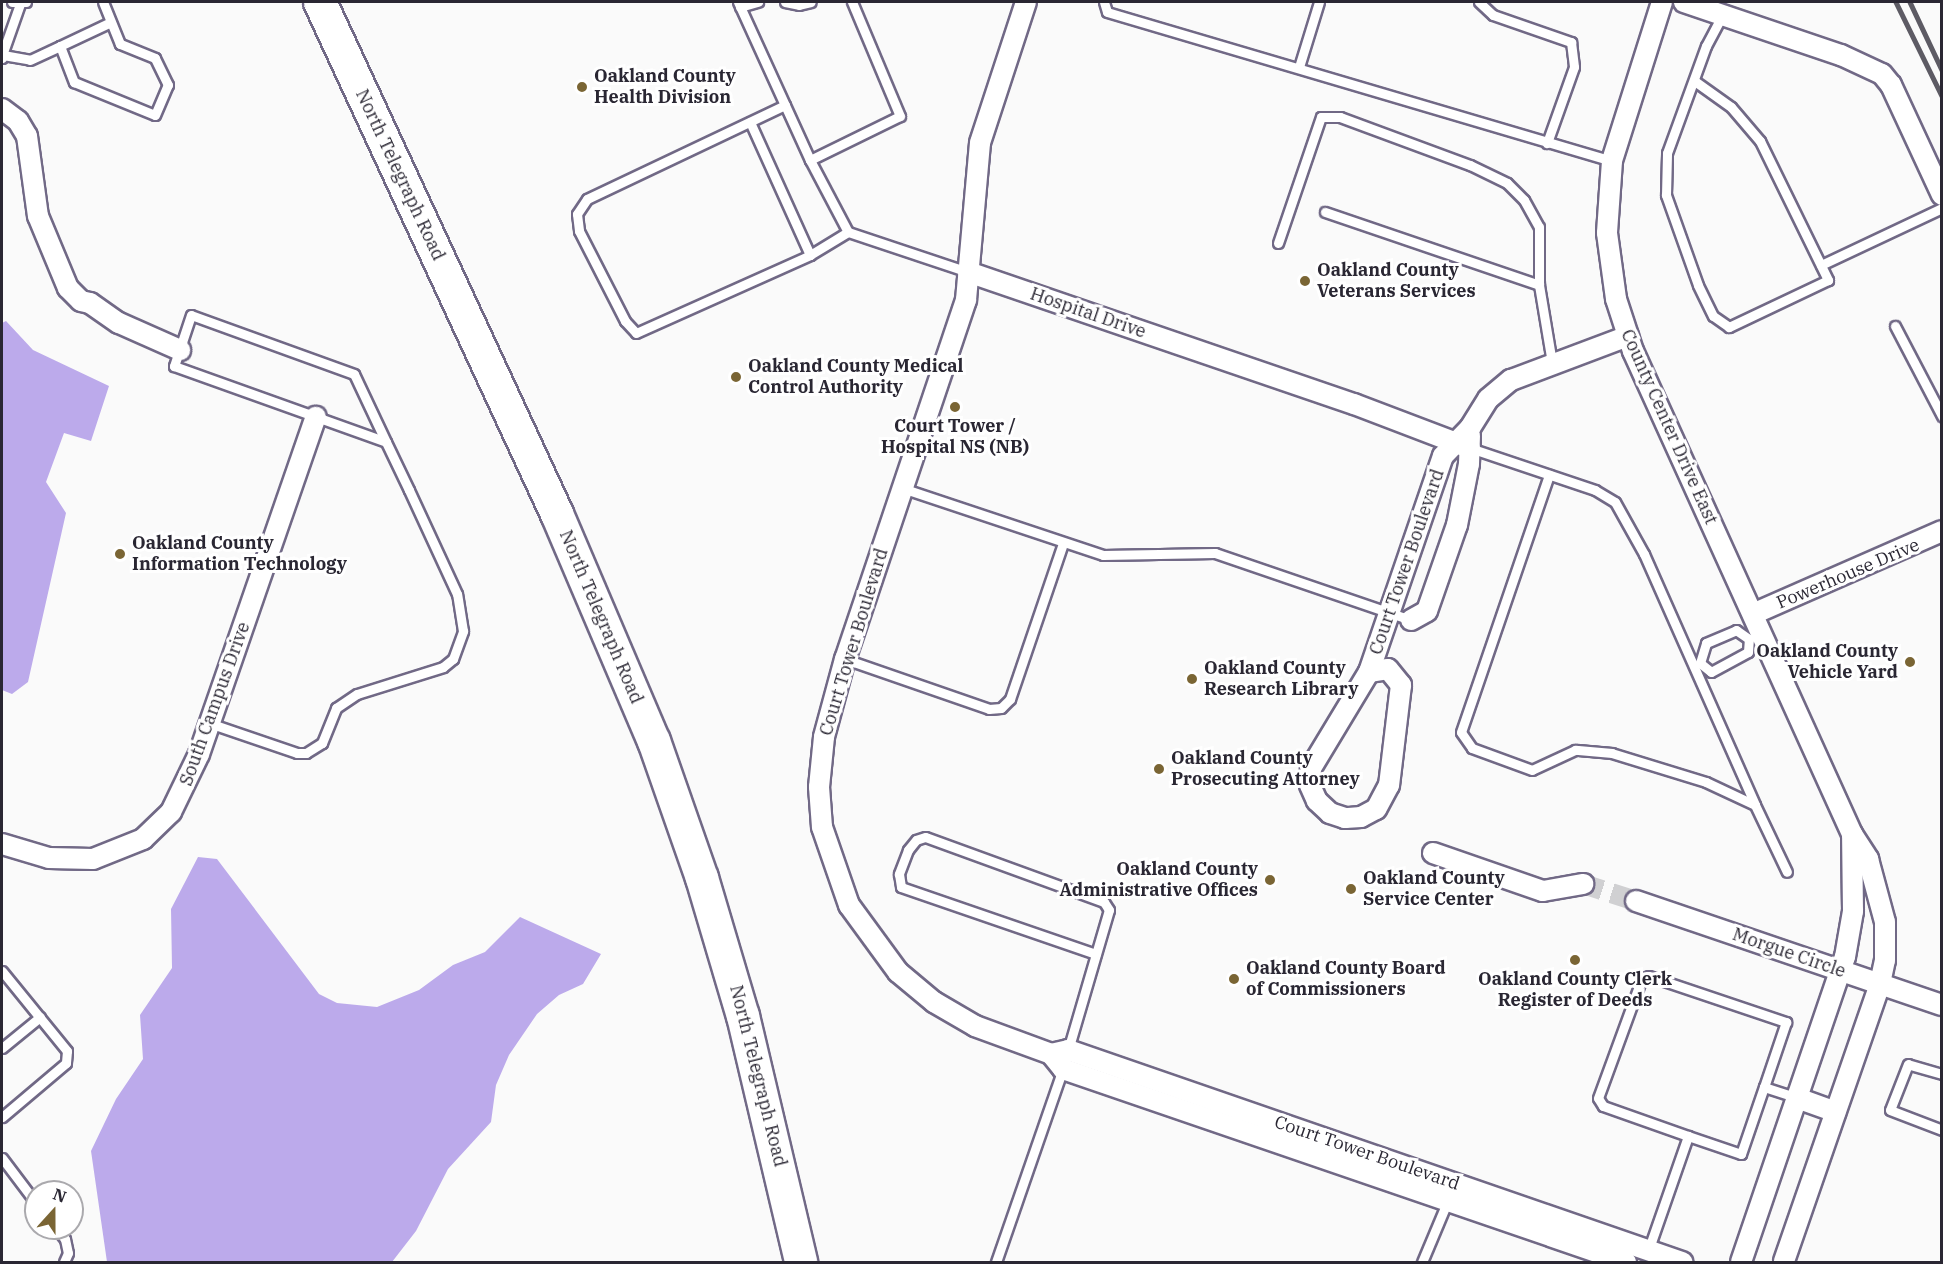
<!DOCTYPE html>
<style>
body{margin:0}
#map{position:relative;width:1943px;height:1264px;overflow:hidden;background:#fafafa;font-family:"IBM Plex Serif",serif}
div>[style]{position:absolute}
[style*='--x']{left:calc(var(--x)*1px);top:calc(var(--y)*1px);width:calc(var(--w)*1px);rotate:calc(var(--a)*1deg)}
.forest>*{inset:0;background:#bcaaeb}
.minor-tunnel>*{height:20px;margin-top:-10px;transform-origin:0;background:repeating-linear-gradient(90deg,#d0d0d2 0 20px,transparent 0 30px)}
.roads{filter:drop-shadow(2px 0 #716986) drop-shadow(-2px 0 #716986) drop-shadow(0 2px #716986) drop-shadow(0 -2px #716986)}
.service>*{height:9px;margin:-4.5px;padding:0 4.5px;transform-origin:4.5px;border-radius:4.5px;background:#fff}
.minor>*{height:20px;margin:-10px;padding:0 10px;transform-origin:10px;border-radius:10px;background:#fff}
.primary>*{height:32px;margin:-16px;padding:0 16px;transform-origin:16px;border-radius:16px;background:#fff}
.rail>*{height:4.5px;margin:-2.25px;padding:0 2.25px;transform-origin:2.25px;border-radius:2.25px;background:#5d5b64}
.dots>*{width:16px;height:16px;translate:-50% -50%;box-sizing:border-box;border:3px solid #fff;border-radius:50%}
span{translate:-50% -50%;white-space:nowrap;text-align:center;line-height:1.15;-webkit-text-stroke:6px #fff;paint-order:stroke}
.poi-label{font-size:18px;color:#2a2733;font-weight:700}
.left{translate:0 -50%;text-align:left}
.right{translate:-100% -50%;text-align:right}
.street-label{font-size:18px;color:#2a2733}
.frame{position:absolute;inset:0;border:3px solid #2a2733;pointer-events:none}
.north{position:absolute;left:24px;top:1180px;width:60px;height:60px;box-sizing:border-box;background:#fff;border:2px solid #aaa9ad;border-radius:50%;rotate:21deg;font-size:16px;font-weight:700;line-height:24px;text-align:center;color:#2a2733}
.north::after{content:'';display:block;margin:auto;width:21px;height:27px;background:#7a6534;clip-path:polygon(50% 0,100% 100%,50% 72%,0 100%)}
</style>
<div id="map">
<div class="forest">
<i style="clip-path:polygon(6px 321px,33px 350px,109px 386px,91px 441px,64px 433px,46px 482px,66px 513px,28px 682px,12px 694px,2px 690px,2px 323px)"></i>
<i style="clip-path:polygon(198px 857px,217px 859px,319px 994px,337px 1003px,377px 1007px,419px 990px,453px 965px,485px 952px,520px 917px,601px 954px,583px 984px,559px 995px,537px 1014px,509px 1055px,496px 1085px,491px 1122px,448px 1169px,416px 1231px,392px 1262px,107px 1262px,91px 1151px,116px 1099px,143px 1059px,140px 1015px,172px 968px,171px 909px)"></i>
</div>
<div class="minor-tunnel">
<i style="--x:1583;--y:884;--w:56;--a:17.8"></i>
</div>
<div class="roads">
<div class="service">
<i style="--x:12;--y:2;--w:14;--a:0"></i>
<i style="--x:738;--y:2;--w:174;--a:65.5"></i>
<i style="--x:810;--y:160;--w:81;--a:62.2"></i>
<i style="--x:848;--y:232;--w:126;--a:18.4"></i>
<i style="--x:785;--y:2;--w:14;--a:12"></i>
<i style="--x:799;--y:5;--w:12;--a:-14"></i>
<i style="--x:1104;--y:2;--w:10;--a:73"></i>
<i style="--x:1107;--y:12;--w:527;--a:16.44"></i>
<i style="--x:1479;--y:2;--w:19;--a:43"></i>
<i style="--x:1493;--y:15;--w:83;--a:19.1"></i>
<i style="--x:1571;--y:42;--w:25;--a:83"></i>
<i style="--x:1574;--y:67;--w:81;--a:109.6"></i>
<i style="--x:740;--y:7;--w:19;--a:-16"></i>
<i style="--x:60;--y:46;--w:56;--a:-25.2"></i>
<i style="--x:2;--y:55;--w:54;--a:-70.6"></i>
<i style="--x:2;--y:58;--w:3;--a:-72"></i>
<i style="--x:3;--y:55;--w:27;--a:10"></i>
<i style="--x:30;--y:60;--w:33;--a:-25"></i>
<i style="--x:60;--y:46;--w:39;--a:69"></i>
<i style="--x:74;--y:82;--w:87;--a:22.2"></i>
<i style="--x:155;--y:115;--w:33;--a:-67"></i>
<i style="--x:168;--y:85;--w:30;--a:-116"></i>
<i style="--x:155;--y:58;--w:38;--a:-158"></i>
<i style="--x:120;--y:44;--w:45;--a:-112"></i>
<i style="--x:1299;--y:67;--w:68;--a:-72.9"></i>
<i style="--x:1696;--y:82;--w:43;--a:35.5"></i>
<i style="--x:1731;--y:107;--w:45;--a:49.5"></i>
<i style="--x:1760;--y:141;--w:155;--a:63.9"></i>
<i style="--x:1828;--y:280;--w:110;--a:154.6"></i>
<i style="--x:1729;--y:327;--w:19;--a:-145"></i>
<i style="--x:1713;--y:316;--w:34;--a:-116"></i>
<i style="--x:1698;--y:285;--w:96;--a:-109.6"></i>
<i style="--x:1666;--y:195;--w:42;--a:-88.6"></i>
<i style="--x:1667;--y:153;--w:114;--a:-70"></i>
<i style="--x:1706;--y:46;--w:36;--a:-62"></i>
<i style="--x:785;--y:105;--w:219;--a:154.6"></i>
<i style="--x:587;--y:199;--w:18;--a:124"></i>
<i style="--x:577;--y:214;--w:17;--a:83"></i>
<i style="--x:579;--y:231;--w:101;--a:62.9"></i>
<i style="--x:625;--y:321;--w:16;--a:47"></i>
<i style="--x:636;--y:333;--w:191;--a:-24.1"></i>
<i style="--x:810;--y:255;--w:44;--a:-31.2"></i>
<i style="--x:750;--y:122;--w:146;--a:65.7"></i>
<i style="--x:810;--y:160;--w:100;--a:-26.1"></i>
<i style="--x:900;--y:116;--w:124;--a:-112.8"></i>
<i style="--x:1325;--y:212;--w:226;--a:18.8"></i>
<i style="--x:1278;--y:243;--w:133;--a:-71.2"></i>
<i style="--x:1321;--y:117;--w:19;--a:0"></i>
<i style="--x:1340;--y:117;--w:139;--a:20.3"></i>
<i style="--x:1470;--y:165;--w:41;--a:25.9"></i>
<i style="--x:1507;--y:183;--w:24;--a:45"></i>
<i style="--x:1524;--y:200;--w:31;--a:61"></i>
<i style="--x:1539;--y:227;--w:58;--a:90"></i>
<i style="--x:1539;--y:285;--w:79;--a:80.5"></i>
<i style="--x:1821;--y:265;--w:134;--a:-25.2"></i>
<i style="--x:1895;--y:326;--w:102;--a:62.4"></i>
<i style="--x:1470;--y:448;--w:132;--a:18.6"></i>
<i style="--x:1595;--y:490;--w:23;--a:31"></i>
<i style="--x:1615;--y:502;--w:60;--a:60.9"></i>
<i style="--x:1644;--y:554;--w:274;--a:66.1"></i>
<i style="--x:1755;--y:805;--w:54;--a:-154.9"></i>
<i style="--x:1706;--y:782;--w:98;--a:-162.9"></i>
<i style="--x:1612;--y:753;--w:37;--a:-175"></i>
<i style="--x:1575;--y:750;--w:47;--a:155.1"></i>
<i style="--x:1532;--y:770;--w:64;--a:-159.9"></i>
<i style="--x:1472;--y:748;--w:19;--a:-125"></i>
<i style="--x:1461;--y:732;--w:272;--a:-71.1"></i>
<i style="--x:902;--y:488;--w:212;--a:18.4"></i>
<i style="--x:1103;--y:555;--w:112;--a:-1"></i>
<i style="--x:1215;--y:553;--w:207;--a:18.9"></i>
<i style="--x:845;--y:659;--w:152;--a:19.1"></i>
<i style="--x:989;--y:709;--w:12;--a:-5"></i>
<i style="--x:1001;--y:708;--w:13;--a:-45"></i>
<i style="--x:1010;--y:699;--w:165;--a:-71.2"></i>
<i style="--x:1700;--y:663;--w:14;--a:39"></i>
<i style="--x:1711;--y:672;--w:42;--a:-28.4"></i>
<i style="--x:1748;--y:652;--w:13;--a:-86"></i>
<i style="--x:1700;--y:663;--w:21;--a:-73"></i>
<i style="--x:1706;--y:643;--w:33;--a:-23"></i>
<i style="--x:1736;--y:630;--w:16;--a:35"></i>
<i style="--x:209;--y:723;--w:93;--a:18.8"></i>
<i style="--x:297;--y:753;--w:9;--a:0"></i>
<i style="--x:306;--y:753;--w:19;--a:-32"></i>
<i style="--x:322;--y:743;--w:38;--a:-68"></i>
<i style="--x:336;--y:708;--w:25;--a:-34"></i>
<i style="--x:357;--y:694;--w:90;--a:-17.4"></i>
<i style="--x:443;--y:667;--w:13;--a:-39"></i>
<i style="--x:453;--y:659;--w:30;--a:-70"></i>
<i style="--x:463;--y:631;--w:37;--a:-99"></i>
<i style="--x:457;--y:594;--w:115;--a:-114.8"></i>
<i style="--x:409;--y:490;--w:53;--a:-115.6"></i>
<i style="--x:386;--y:442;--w:75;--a:-115.2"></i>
<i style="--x:354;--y:374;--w:173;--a:-160.1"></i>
<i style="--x:191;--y:315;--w:54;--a:108.4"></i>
<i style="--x:174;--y:366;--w:225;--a:19.7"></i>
<i style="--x:1755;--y:805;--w:74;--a:64.5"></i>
<i style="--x:2;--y:971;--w:103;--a:50.9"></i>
<i style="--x:67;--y:1051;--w:12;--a:95"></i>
<i style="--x:66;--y:1063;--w:84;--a:139.8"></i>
<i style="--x:2;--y:1048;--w:49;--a:-39.2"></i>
<i style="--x:1068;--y:1050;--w:146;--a:-73.7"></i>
<i style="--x:1109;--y:910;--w:9;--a:-122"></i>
<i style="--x:1104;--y:902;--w:190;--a:-160"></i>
<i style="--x:925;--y:837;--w:9;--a:162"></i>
<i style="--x:916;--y:840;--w:13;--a:129"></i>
<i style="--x:908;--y:850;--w:26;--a:111"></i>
<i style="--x:899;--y:874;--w:13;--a:81"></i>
<i style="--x:901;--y:887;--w:206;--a:19"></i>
<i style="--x:1942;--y:1074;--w:35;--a:-164"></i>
<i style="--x:1908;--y:1064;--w:49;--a:111.4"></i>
<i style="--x:1890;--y:1110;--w:56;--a:21"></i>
<i style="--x:1688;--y:1136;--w:56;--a:18.8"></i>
<i style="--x:1741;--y:1154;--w:71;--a:-71.1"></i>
<i style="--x:2;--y:1158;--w:56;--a:52.9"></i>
<i style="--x:56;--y:1228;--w:14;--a:51"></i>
<i style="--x:65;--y:1239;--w:14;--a:78"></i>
<i style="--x:68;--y:1253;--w:10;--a:114"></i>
<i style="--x:1648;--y:1251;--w:122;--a:-70.8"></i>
<i style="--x:1688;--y:1136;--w:90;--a:-160.6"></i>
<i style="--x:1603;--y:1106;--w:9;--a:-122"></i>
<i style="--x:1598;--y:1098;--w:128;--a:-69.9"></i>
<i style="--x:1642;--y:978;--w:7;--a:-16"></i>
<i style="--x:1649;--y:976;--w:145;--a:18.6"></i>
<i style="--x:1786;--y:1022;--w:69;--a:108.7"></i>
<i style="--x:1764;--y:1087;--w:35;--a:18"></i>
<i style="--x:996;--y:1262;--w:207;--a:-70.9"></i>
<i style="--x:1422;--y:1262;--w:67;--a:-67.2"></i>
</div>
<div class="minor">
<i style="--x:1026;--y:2;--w:148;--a:108.1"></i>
<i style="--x:980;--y:143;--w:158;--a:95.1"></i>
<i style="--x:966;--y:300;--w:379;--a:108.6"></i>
<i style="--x:845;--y:659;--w:81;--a:105.1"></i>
<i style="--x:824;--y:737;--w:50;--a:95.7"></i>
<i style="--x:819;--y:787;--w:40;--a:85.7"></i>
<i style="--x:822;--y:827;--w:83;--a:70.9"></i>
<i style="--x:849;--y:905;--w:83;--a:53.8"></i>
<i style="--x:898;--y:972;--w:47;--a:39.8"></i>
<i style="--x:934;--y:1002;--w:48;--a:30.3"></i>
<i style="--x:975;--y:1026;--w:81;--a:20.2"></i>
<i style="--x:1051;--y:1054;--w:17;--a:-13"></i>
<i style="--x:1068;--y:1050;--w:650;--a:19.05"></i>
<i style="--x:1662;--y:2;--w:167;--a:107.5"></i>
<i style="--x:1612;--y:161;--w:72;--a:94"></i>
<i style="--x:1607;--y:233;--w:67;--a:82.2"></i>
<i style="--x:1616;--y:299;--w:55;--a:71.9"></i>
<i style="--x:1633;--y:351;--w:530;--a:65.61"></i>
<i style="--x:1852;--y:834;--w:30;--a:57"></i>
<i style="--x:1868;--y:859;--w:65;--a:74.9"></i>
<i style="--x:1885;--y:922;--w:38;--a:90"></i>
<i style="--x:1885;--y:960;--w:25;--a:102"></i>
<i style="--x:1880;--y:984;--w:294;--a:109.1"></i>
<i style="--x:1684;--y:2;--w:166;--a:18.7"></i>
<i style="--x:1841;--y:55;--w:45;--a:24.9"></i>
<i style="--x:1882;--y:74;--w:14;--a:51"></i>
<i style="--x:1891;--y:85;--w:121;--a:65.1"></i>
<i style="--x:2;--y:109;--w:20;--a:37"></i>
<i style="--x:18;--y:121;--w:17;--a:59"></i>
<i style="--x:27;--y:136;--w:81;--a:82.2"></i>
<i style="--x:38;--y:216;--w:78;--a:67.4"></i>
<i style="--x:68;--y:288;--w:18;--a:45"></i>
<i style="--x:81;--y:301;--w:9;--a:13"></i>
<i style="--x:90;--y:303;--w:35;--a:35"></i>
<i style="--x:119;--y:323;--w:67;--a:23.9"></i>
<i style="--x:968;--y:272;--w:408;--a:18.9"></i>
<i style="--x:1354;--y:404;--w:124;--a:20.8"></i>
<i style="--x:1753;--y:614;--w:206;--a:-23.7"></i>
<i style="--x:1411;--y:620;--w:18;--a:-29"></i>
<i style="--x:1427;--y:611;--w:91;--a:-70.8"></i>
<i style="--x:1457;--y:525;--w:62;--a:-78.9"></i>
<i style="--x:1469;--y:464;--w:28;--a:-88"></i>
<i style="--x:1369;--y:672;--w:19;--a:-9"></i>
<i style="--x:1388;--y:669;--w:21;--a:51"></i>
<i style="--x:1401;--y:685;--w:101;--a:96.8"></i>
<i style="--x:1389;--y:785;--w:27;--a:118"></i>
<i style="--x:1376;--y:809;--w:17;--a:152"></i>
<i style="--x:1361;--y:817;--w:16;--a:176"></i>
<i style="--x:1345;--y:818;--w:16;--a:-162"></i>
<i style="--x:1330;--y:813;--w:18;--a:-137"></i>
<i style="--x:1317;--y:801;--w:17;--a:-114"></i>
<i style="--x:1310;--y:785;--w:17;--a:-87"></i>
<i style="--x:1311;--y:768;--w:112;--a:-58.9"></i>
<i style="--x:1369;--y:672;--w:228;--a:-71.1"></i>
<i style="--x:1443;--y:456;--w:39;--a:-46"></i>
<i style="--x:1470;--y:428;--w:34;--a:-58"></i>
<i style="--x:1488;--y:399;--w:30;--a:-40"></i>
<i style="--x:1511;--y:380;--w:125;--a:-20.6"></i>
<i style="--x:2;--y:844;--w:49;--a:16.6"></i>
<i style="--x:49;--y:858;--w:44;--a:1.3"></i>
<i style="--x:93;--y:859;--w:54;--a:-21.8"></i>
<i style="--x:143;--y:839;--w:39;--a:-44"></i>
<i style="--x:171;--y:812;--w:64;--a:-64.2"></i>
<i style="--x:199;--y:754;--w:357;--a:-70.9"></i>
<i style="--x:1433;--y:853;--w:116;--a:19.1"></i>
<i style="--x:1543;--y:891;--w:41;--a:-9.9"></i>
<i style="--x:1636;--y:901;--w:323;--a:18.8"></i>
<i style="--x:1051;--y:1054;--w:19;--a:51"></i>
<i style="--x:1063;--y:1069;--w:595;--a:18.92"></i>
<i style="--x:1797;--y:1098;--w:41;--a:19.7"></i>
<i style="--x:1741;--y:1262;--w:322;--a:-71.2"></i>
<i style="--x:1845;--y:957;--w:47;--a:-80.1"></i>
<i style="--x:1853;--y:911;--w:77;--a:-90.7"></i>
</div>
<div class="primary">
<i style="--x:320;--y:2;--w:564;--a:65.16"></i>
<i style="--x:557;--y:514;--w:247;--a:66.9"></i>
<i style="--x:654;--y:741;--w:145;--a:70.7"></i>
<i style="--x:702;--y:878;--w:144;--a:73.5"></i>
<i style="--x:743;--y:1016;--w:253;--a:76.7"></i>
</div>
</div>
<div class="rail">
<i style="--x:1896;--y:2;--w:105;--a:63.9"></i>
<i style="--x:1910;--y:2;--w:75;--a:64.8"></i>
</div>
<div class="dots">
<i style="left:582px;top:87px;background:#7a6534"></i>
<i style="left:1305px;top:281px;background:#7a6534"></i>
<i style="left:736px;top:377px;background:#7a6534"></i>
<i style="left:955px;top:407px;background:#7a6534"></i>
<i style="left:120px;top:554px;background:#7a6534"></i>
<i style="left:1910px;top:662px;background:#7a6534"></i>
<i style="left:1192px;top:679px;background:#7a6534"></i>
<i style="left:1159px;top:769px;background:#7a6534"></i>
<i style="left:1270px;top:880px;background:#7a6534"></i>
<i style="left:1351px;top:889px;background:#7a6534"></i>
<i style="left:1575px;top:960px;background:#7a6534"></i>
<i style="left:1234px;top:979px;background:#7a6534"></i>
</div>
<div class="poi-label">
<span class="left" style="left:594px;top:87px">Oakland County<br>Health Division</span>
<span class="left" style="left:1317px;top:281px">Oakland County<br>Veterans Services</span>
<span class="left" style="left:748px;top:377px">Oakland County Medical<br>Control Authority</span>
<span style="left:955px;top:437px">Court Tower /<br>Hospital NS (NB)</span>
<span class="left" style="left:132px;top:554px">Oakland County<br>Information Technology</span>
<span class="right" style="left:1898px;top:662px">Oakland County<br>Vehicle Yard</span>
<span class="left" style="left:1204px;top:679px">Oakland County<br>Research Library</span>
<span class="left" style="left:1171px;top:769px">Oakland County<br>Prosecuting Attorney</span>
<span class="right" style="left:1258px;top:880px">Oakland County<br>Administrative Offices</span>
<span class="left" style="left:1363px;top:889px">Oakland County<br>Service Center</span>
<span class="left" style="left:1246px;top:979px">Oakland County Board<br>of Commissioners</span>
<span style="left:1575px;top:990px">Oakland County Clerk<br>Register of Deeds</span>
</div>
<div class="street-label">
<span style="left:400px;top:175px;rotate:65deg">North Telegraph Road</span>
<span style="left:1088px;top:313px;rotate:19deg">Hospital Drive</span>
<span style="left:1669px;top:427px;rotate:66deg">County Center Drive East</span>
<span style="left:1407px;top:562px;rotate:-71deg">Court Tower Boulevard</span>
<span style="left:1848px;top:574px;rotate:-23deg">Powerhouse Drive</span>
<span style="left:601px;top:617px;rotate:67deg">North Telegraph Road</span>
<span style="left:854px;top:642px;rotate:-73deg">Court Tower Boulevard</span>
<span style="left:215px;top:704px;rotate:-70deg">South Campus Drive</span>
<span style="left:1789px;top:953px;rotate:19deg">Morgue Circle</span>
<span style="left:758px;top:1076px;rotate:76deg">North Telegraph Road</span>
<span style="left:1367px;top:1153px;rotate:19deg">Court Tower Boulevard</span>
</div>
<div class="frame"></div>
<div class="north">N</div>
</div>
